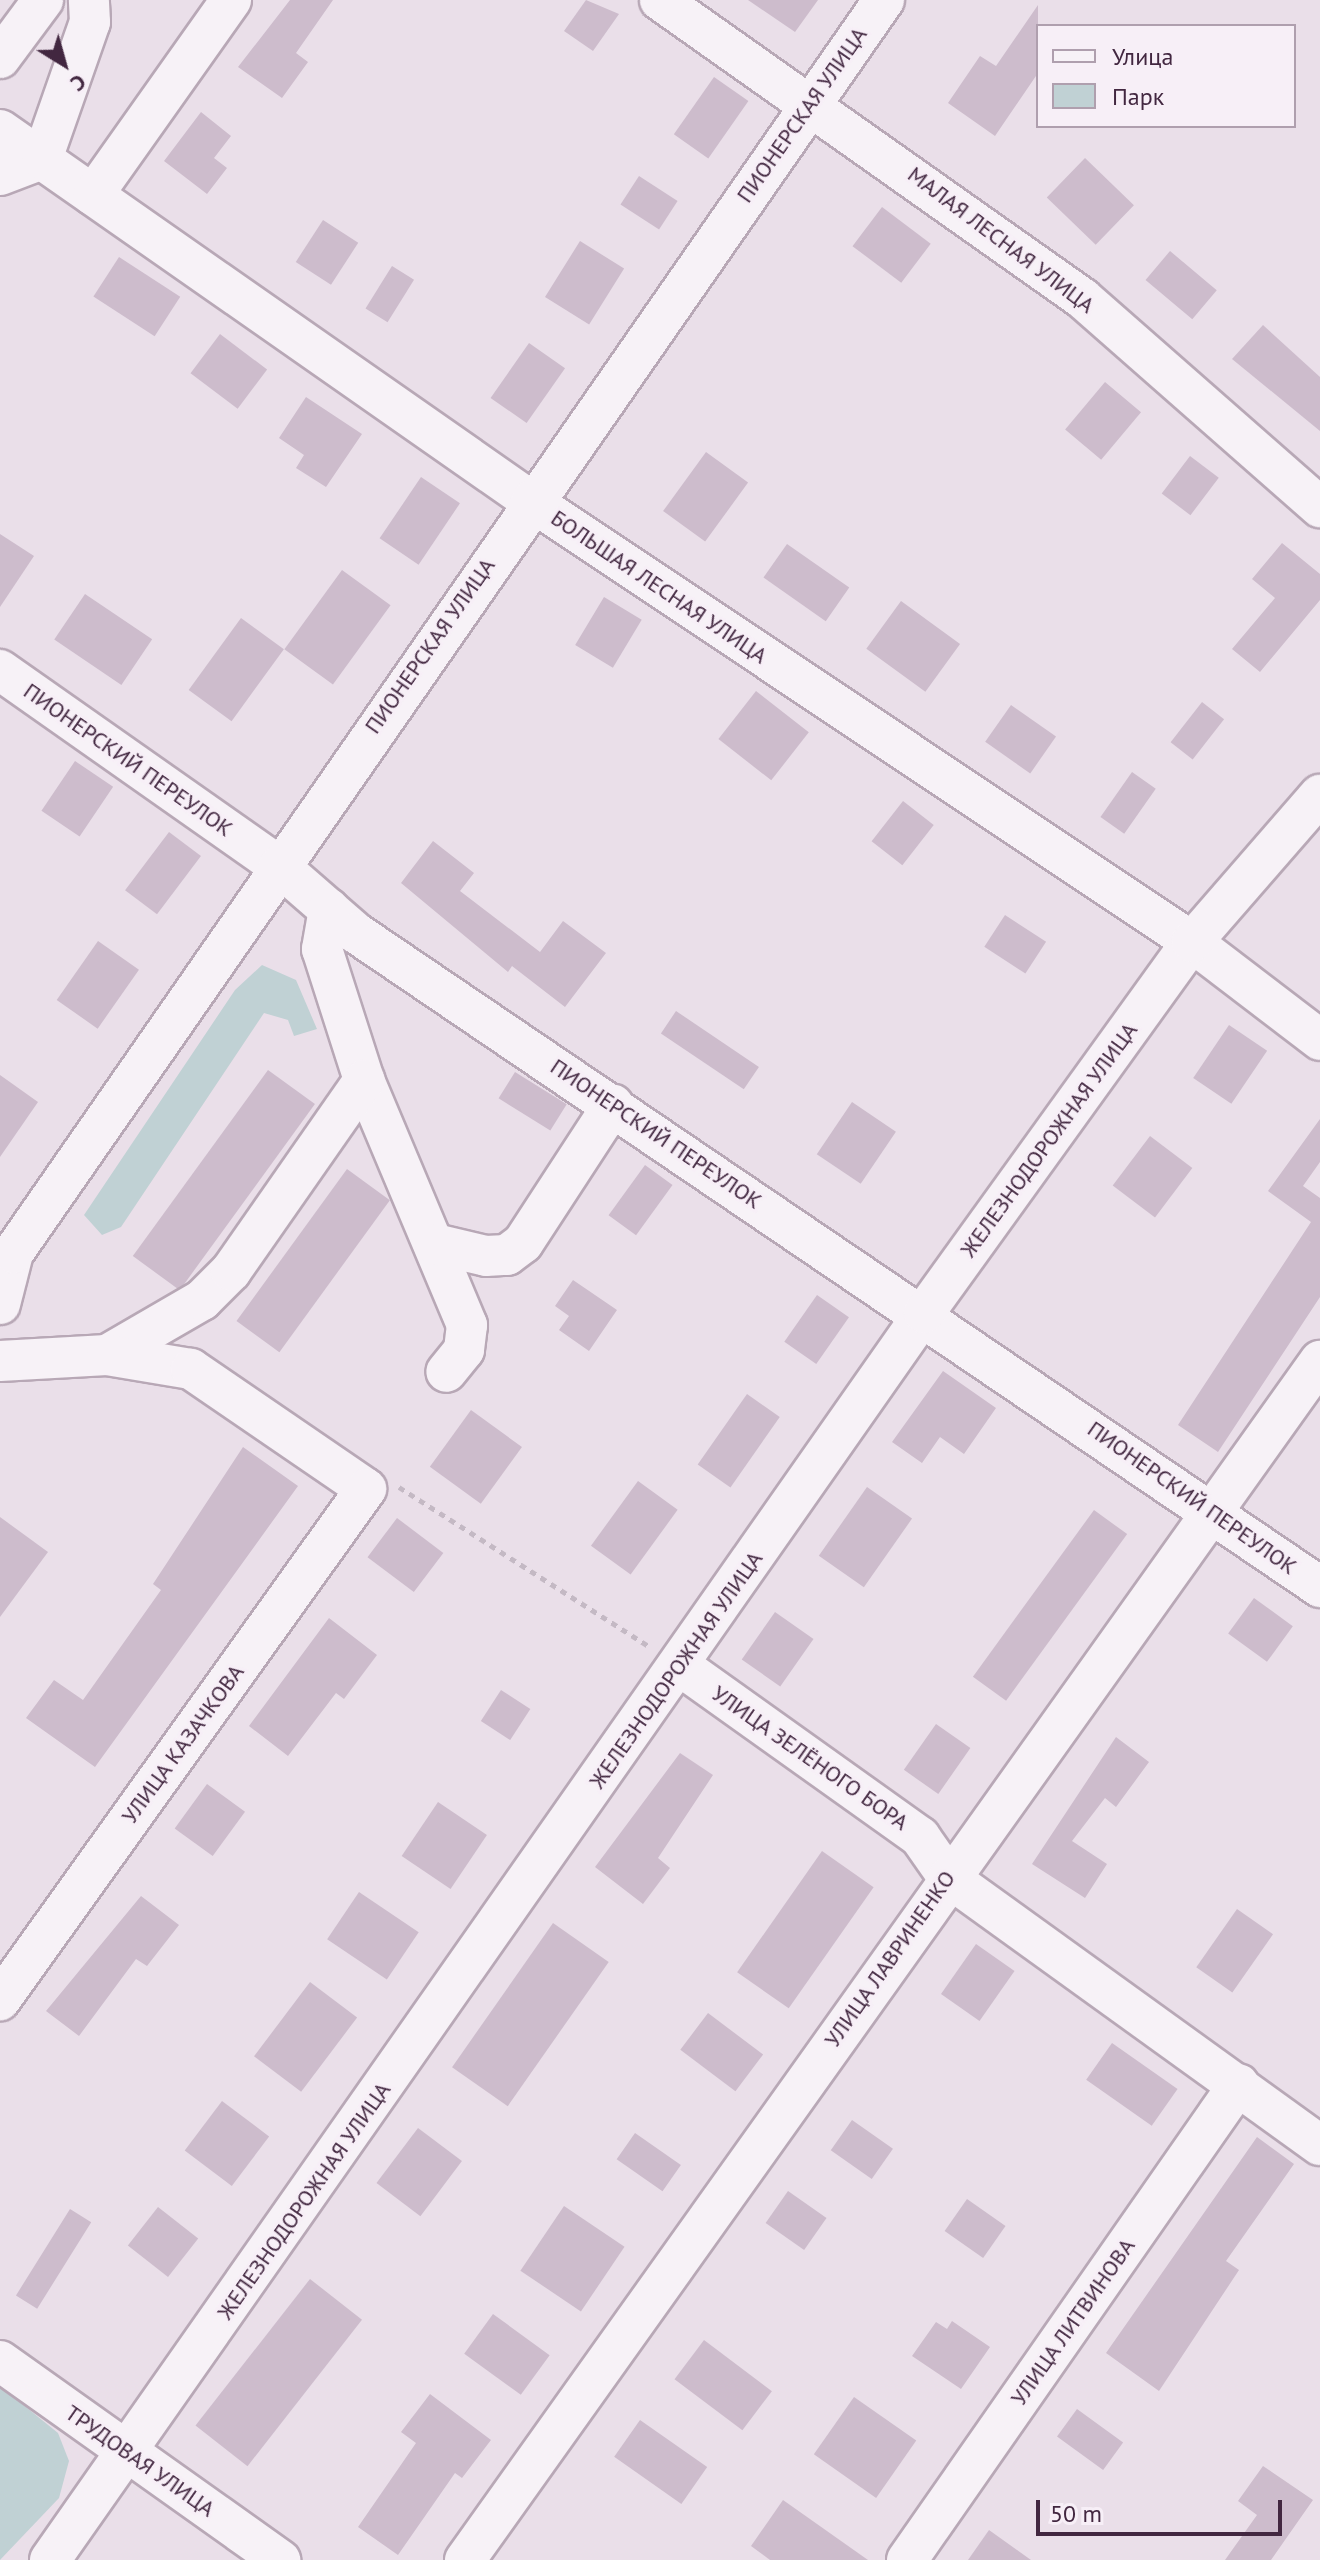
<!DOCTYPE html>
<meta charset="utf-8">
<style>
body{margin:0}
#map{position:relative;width:1320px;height:2560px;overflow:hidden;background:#eadfe9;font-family:"PT Sans",sans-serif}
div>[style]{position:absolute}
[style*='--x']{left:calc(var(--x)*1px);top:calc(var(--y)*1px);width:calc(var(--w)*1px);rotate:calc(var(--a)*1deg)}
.green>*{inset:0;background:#c0d1d4}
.building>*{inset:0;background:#cdbccc;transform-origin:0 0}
.path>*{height:5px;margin-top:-2.5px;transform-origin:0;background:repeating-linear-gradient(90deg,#c4b9c4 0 6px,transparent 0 12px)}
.roads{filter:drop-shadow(2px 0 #b8a8b6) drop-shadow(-2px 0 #b8a8b6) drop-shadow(0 2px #b8a8b6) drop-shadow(0 -2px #b8a8b6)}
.minor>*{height:40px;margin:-20px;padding:0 20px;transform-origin:20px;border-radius:20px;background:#f7f2f7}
span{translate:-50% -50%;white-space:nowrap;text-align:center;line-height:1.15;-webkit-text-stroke:6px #f7eff7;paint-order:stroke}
.street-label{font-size:22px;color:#422740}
.legend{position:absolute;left:1036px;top:24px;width:260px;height:104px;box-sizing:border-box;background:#f7eff7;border:2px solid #af9fae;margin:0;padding:10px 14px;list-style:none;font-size:24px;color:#422740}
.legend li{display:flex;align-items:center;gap:16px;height:40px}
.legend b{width:40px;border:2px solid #af9fae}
.north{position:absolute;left:24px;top:24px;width:80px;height:80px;-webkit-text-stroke:6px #f7eff7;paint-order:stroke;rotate:143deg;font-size:22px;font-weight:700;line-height:32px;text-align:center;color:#422740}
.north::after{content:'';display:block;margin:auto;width:28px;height:36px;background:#422740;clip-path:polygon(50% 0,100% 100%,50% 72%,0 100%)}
.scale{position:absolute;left:1036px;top:2500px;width:246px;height:36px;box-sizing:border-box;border:4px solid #422740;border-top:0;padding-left:10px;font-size:24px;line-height:28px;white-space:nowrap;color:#422740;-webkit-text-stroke:6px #f7eff7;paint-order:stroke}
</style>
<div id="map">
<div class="green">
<i style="clip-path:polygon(262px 965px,296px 980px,317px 1029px,294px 1036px,288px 1020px,264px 1013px,121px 1227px,102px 1235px,84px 1215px,235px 990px)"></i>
<i style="clip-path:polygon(0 2386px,58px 2433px,69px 2461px,59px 2498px,0 2560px)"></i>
</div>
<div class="building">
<i style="clip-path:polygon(290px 0,333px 0,296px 53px,308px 62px,282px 98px,238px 67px)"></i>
<i style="clip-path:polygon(586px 0,619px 14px,593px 51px,564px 31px)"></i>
<i style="clip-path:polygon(748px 0,818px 0,795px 32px)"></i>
<i style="clip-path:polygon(1038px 5px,1038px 73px,995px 136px,948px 103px,980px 56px,996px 66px)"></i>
<i style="left:714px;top:77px;width:42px;height:70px;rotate:35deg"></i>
<i style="clip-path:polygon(201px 112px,231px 136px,214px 158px,227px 168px,207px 194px,164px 161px)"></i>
<i style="left:1085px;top:158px;width:68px;height:55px;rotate:44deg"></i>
<i style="left:639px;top:176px;width:46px;height:34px;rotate:33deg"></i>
<i style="left:882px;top:207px;width:61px;height:49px;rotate:37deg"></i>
<i style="left:323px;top:220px;width:42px;height:50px;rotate:33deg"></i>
<i style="left:580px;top:241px;width:52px;height:66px;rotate:32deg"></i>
<i style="left:1170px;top:251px;width:61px;height:38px;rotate:40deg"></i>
<i style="left:119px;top:257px;width:73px;height:47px;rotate:33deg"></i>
<i style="left:392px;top:266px;width:26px;height:50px;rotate:32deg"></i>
<i style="clip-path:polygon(1263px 325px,1320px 377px,1320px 431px,1232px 359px)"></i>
<i style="left:220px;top:334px;width:59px;height:49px;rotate:37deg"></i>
<i style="left:529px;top:343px;width:44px;height:67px;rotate:35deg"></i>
<i style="left:1105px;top:382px;width:47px;height:62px;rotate:40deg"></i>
<i style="clip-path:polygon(306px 397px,362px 434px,326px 487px,296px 468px,304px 455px,279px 438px)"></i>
<i style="left:706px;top:452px;width:52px;height:73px;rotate:36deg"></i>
<i style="left:1190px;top:456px;width:36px;height:47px;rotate:37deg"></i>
<i style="left:421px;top:477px;width:47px;height:74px;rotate:34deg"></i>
<i style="clip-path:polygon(0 534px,34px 556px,0 607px)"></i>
<i style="clip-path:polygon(1282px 543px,1320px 574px,1320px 600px,1260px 672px,1232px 649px,1275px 598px,1252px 579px)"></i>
<i style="left:787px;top:544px;width:76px;height:41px;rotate:35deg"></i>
<i style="left:342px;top:570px;width:60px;height:98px;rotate:36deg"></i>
<i style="left:85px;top:594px;width:81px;height:55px;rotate:34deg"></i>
<i style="left:604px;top:597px;width:44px;height:56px;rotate:31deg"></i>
<i style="left:901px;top:601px;width:73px;height:59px;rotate:36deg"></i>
<i style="left:241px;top:618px;width:53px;height:89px;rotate:36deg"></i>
<i style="left:756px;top:691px;width:67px;height:61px;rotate:38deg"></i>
<i style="left:1202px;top:702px;width:28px;height:51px;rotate:38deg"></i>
<i style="left:1011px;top:705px;width:55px;height:45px;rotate:35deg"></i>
<i style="left:75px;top:761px;width:46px;height:60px;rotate:34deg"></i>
<i style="left:1132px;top:772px;width:29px;height:55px;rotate:35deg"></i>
<i style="left:903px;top:801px;width:39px;height:51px;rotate:38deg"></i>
<i style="left:169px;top:832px;width:40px;height:73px;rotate:37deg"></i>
<i style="clip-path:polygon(433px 841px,474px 873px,460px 891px,540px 952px,563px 921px,606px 953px,565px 1007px,512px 966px,508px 972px,401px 883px)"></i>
<i style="left:1005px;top:915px;width:49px;height:38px;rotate:33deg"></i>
<i style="left:98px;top:941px;width:50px;height:72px;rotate:35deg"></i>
<i style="left:676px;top:1011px;width:100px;height:27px;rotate:34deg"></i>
<i style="left:1229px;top:1025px;width:46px;height:64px;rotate:34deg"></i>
<i style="left:268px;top:1070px;width:58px;height:230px;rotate:36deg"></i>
<i style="left:515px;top:1072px;width:61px;height:31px;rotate:32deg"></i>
<i style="clip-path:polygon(0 1075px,38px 1102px,0 1157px)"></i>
<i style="left:852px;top:1102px;width:53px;height:63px;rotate:34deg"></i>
<i style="clip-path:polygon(1320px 1119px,1320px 1162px,1303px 1186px,1320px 1198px,1320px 1297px,1218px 1452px,1178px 1425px,1311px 1222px,1268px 1191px)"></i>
<i style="left:1150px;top:1136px;width:53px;height:62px;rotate:37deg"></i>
<i style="left:645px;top:1165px;width:34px;height:62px;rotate:36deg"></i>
<i style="left:347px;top:1169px;width:53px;height:188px;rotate:36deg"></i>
<i style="clip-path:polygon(573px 1280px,617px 1310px,589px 1351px,559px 1330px,569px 1316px,555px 1306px)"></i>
<i style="left:817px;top:1295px;width:39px;height:57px;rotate:35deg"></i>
<i style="clip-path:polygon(943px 1371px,996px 1408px,964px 1454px,940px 1437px,922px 1463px,892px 1442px)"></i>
<i style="left:747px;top:1394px;width:40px;height:86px;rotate:35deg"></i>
<i style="left:471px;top:1410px;width:63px;height:70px;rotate:36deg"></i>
<i style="clip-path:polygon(243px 1447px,298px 1486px,95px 1767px,26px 1718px,54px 1680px,83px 1700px,161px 1590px,153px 1584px)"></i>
<i style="left:638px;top:1481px;width:49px;height:80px;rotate:36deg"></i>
<i style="left:867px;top:1487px;width:55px;height:84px;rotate:35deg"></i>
<i style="left:1094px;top:1510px;width:41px;height:206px;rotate:36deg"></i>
<i style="clip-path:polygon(0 1517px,48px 1552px,0 1617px)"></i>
<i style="left:397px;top:1518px;width:58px;height:49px;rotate:37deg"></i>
<i style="left:1254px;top:1598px;width:48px;height:44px;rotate:36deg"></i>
<i style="left:775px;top:1612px;width:47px;height:58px;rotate:35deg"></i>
<i style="clip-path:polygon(329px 1618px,377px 1655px,344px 1699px,336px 1693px,288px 1756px,249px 1726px)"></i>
<i style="left:501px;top:1690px;width:35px;height:37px;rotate:33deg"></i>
<i style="left:936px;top:1724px;width:42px;height:56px;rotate:35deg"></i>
<i style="clip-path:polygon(1116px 1737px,1149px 1762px,1116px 1807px,1105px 1798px,1072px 1841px,1107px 1864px,1085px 1898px,1032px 1864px)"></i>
<i style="clip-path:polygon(680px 1753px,713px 1775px,658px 1858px,670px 1868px,643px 1904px,595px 1867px)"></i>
<i style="left:207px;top:1784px;width:47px;height:55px;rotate:36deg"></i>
<i style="left:438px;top:1802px;width:59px;height:65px;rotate:34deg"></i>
<i style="left:822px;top:1851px;width:63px;height:148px;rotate:35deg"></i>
<i style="left:359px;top:1892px;width:72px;height:57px;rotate:34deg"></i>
<i style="clip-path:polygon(141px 1896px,179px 1925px,147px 1966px,136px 1959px,79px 2036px,46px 2011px)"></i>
<i style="left:1237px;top:1909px;width:44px;height:71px;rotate:35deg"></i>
<i style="left:553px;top:1923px;width:68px;height:176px;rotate:35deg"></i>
<i style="left:976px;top:1944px;width:47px;height:61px;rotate:35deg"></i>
<i style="left:310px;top:1982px;width:59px;height:93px;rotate:37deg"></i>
<i style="left:708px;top:2013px;width:69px;height:46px;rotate:37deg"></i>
<i style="left:1112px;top:2043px;width:80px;height:45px;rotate:35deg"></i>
<i style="left:222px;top:2101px;width:59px;height:62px;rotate:37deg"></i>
<i style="left:852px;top:2120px;width:50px;height:37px;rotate:35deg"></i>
<i style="left:418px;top:2128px;width:55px;height:69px;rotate:37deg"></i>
<i style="left:635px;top:2133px;width:56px;height:32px;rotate:35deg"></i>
<i style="clip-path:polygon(1257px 2137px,1294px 2164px,1226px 2261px,1239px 2270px,1159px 2391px,1106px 2353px)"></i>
<i style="left:788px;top:2191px;width:47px;height:39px;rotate:35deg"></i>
<i style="left:967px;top:2199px;width:47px;height:39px;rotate:35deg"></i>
<i style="left:564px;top:2206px;width:73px;height:78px;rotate:34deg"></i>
<i style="left:158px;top:2207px;width:51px;height:49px;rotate:38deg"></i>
<i style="left:70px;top:2209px;width:25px;height:102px;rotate:32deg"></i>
<i style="left:310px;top:2279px;width:66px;height:186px;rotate:38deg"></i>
<i style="left:493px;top:2314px;width:70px;height:49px;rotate:36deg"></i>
<i style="clip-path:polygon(952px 2321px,990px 2347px,961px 2389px,912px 2356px,936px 2322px,947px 2329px)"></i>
<i style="left:704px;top:2340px;width:85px;height:49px;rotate:37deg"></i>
<i style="clip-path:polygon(430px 2394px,491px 2440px,462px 2478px,455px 2473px,398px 2555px,358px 2527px,416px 2443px,401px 2432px)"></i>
<i style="left:854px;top:2397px;width:76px;height:70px;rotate:35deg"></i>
<i style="left:1077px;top:2409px;width:57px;height:34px;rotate:36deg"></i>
<i style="left:640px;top:2420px;width:82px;height:45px;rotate:35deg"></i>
<i style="clip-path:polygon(1263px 2466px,1313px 2500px,1271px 2560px,1225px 2560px,1257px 2515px,1238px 2501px)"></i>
<i style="clip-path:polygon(783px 2500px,868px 2560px,770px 2560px,751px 2546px)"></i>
<i style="clip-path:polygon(989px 2530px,1031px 2560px,968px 2560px)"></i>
</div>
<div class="path">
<i style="--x:399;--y:1487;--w:296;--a:32.5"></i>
</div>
<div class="roads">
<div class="minor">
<i style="--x:660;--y:0;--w:517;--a:35.23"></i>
<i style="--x:1082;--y:298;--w:317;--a:41.3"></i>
<i style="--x:0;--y:58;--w:72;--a:-53.4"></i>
<i style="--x:0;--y:130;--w:648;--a:34.94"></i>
<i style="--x:531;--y:501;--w:795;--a:33.71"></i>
<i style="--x:1192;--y:942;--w:161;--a:37.4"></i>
<i style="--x:0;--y:175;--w:45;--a:-20.9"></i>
<i style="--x:42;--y:159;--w:145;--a:-70.7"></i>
<i style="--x:90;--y:22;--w:22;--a:-93"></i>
<i style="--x:93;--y:195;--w:239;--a:-54.7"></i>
<i style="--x:0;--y:670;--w:341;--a:35.1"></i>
<i style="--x:279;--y:866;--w:102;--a:41"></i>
<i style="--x:356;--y:933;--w:1165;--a:34.15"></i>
<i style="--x:329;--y:909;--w:41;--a:99.9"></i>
<i style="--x:322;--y:949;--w:138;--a:72.2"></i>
<i style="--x:364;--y:1080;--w:266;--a:67.2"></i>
<i style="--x:467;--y:1325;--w:25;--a:97"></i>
<i style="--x:464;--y:1350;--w:28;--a:129"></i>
<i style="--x:435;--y:1244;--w:52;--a:13.2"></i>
<i style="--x:486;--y:1256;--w:21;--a:-3"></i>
<i style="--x:507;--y:1255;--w:20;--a:-37"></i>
<i style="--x:523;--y:1243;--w:165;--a:-56.9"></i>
<i style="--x:0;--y:1304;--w:53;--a:-75.7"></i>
<i style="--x:13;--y:1253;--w:1526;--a:-55.2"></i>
<i style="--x:107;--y:1355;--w:110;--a:-30.1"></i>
<i style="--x:202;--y:1300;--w:41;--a:-45"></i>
<i style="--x:231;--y:1271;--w:233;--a:-55.1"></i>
<i style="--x:0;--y:1361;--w:107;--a:-3.2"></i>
<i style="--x:107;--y:1355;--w:85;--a:9.5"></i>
<i style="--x:191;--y:1369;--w:212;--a:34.4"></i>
<i style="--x:366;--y:1489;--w:629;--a:125.61"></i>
<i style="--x:679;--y:1665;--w:296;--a:35.5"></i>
<i style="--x:920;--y:1837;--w:49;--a:55"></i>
<i style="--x:948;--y:1877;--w:458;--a:35.8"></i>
<i style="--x:0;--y:2361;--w:344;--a:35.4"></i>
<i style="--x:50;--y:2560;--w:1523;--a:-54.97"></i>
<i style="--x:924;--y:1313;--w:458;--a:-54.2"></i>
<i style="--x:1192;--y:942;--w:195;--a:-49"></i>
<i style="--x:465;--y:2560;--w:1473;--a:-54.51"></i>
<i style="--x:907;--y:2560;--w:580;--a:-55.11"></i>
</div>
</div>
<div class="street-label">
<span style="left:802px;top:115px;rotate:-55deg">ПИОНЕРСКАЯ УЛИЦА</span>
<span style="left:1001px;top:240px;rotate:37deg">МАЛАЯ ЛЕСНАЯ УЛИЦА</span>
<span style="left:659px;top:587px;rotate:34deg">БОЛЬШАЯ ЛЕСНАЯ УЛИЦА</span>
<span style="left:430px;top:646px;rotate:-55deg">ПИОНЕРСКАЯ УЛИЦА</span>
<span style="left:128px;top:760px;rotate:35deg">ПИОНЕРСКИЙ ПЕРЕУЛОК</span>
<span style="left:656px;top:1134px;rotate:34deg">ПИОНЕРСКИЙ ПЕРЕУЛОК</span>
<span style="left:1049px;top:1140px;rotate:-54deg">ЖЕЛЕЗНОДОРОЖНАЯ УЛИЦА</span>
<span style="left:1192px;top:1498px;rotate:35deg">ПИОНЕРСКИЙ ПЕРЕУЛОК</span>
<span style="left:676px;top:1670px;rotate:-55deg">ЖЕЛЕЗНОДОРОЖНАЯ УЛИЦА</span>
<span style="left:183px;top:1744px;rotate:-54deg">УЛИЦА КАЗАЧКОВА</span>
<span style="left:810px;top:1758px;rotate:35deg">УЛИЦА ЗЕЛЁНОГО БОРА</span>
<span style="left:890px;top:1959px;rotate:-55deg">УЛИЦА ЛАВРИНЕНКО</span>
<span style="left:304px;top:2201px;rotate:-55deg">ЖЕЛЕЗНОДОРОЖНАЯ УЛИЦА</span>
<span style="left:1073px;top:2322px;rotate:-55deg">УЛИЦА ЛИТВИНОВА</span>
<span style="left:140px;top:2461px;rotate:35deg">ТРУДОВАЯ УЛИЦА</span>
</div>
<ul class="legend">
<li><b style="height:10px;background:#f7f2f7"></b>Улица</li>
<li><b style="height:22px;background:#c0d1d4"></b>Парк</li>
</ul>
<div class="north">С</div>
<div class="scale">50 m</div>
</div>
